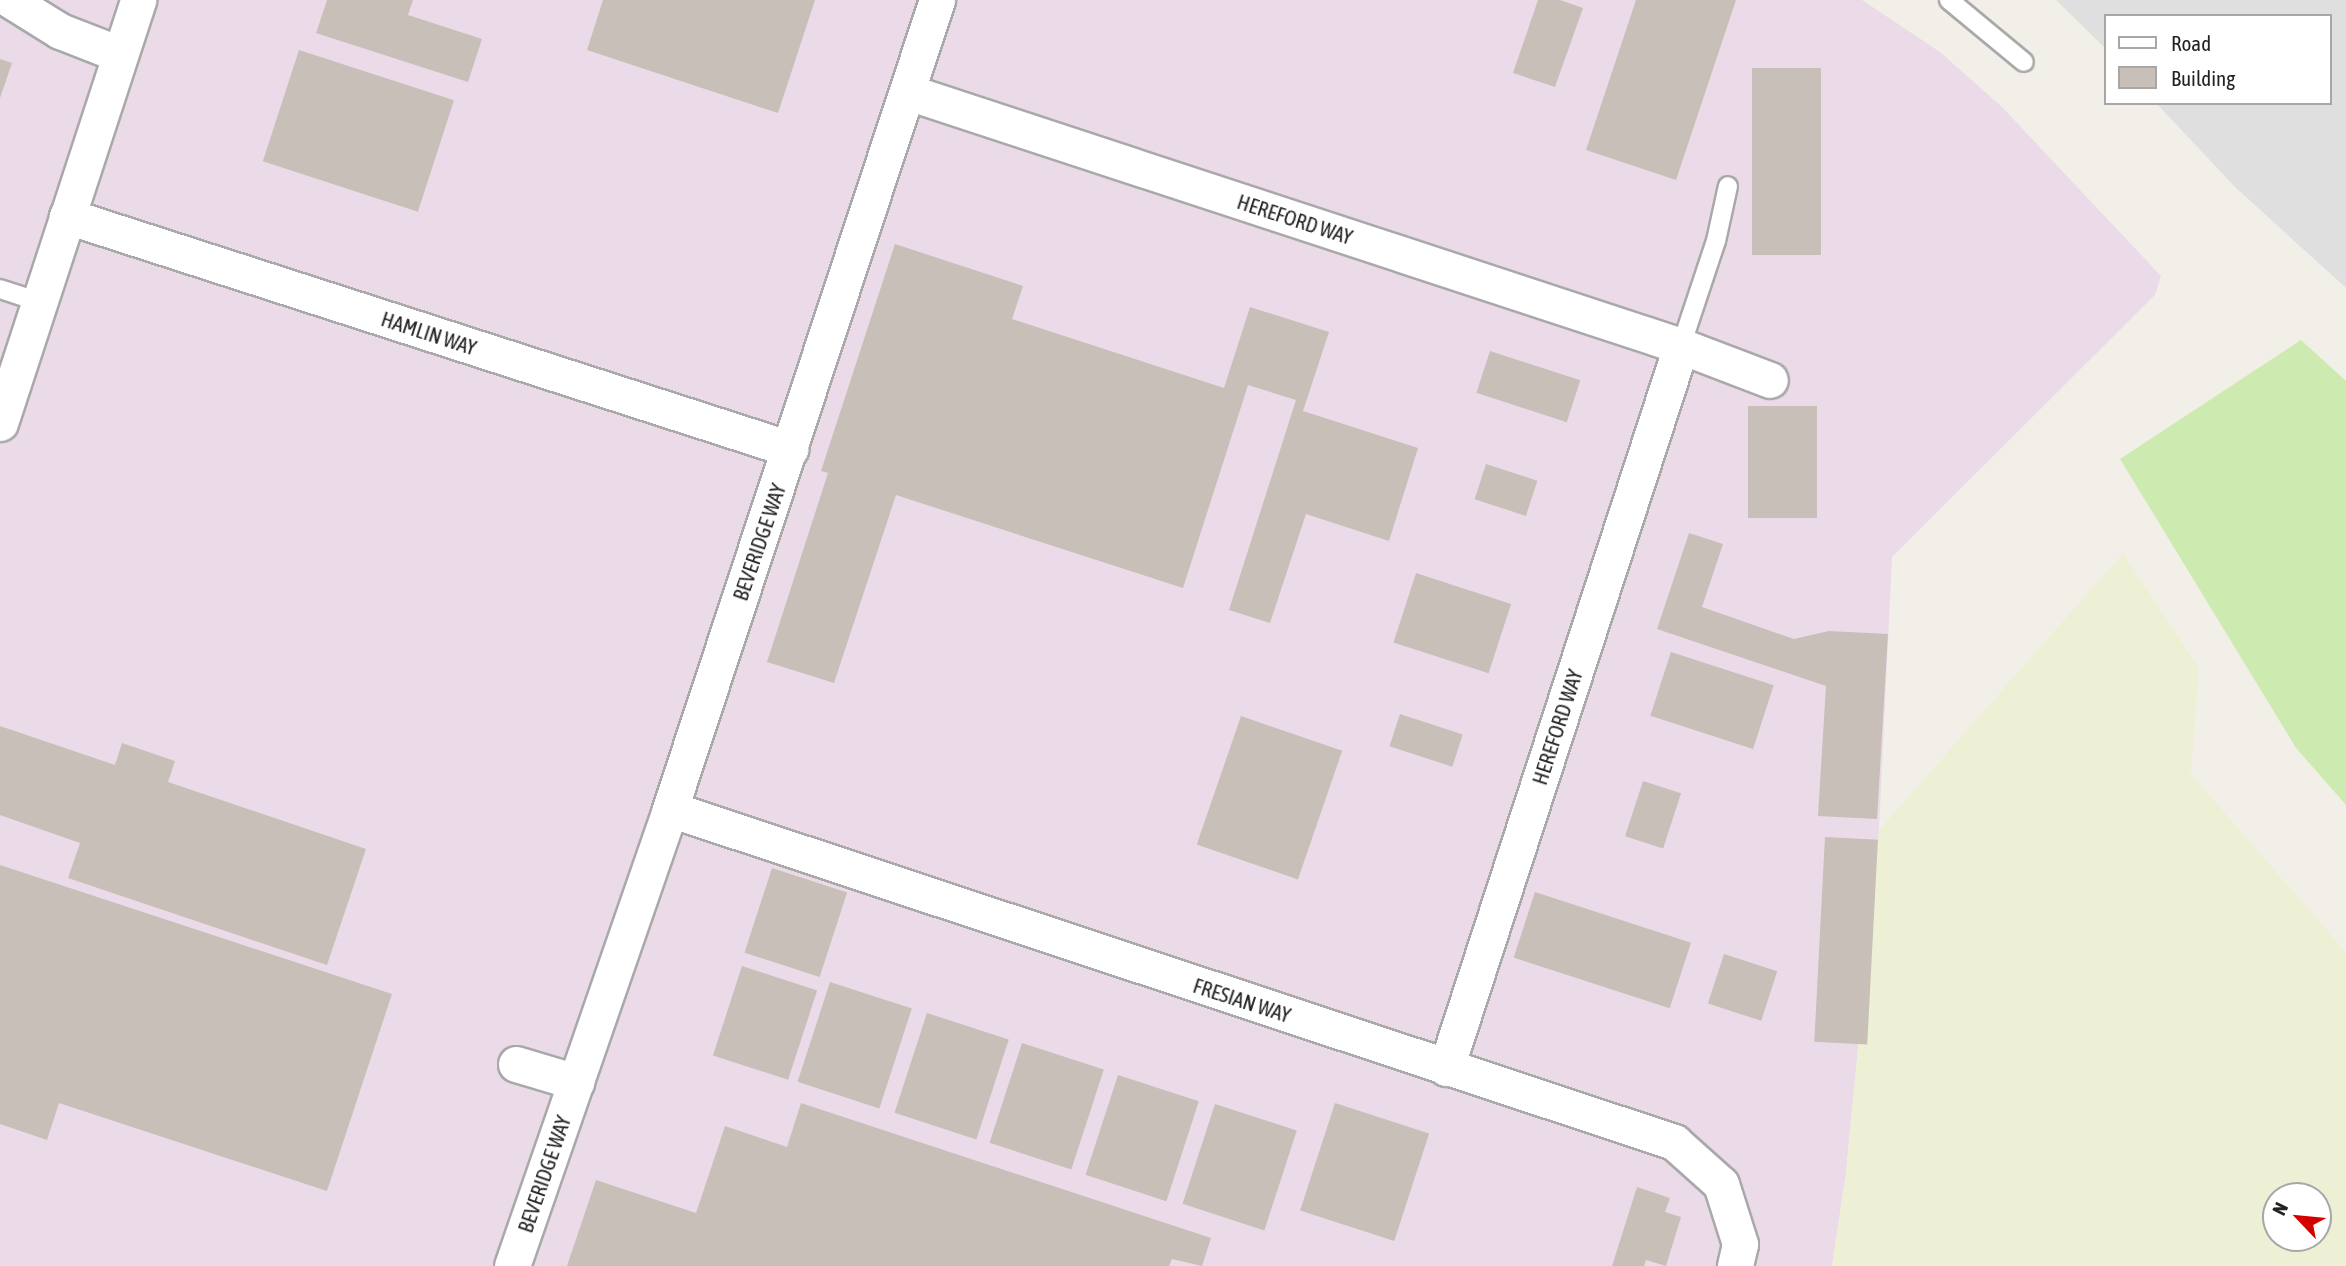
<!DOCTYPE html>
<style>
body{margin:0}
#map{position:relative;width:2346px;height:1266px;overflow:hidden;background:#f2efe9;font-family:"Asap Condensed",sans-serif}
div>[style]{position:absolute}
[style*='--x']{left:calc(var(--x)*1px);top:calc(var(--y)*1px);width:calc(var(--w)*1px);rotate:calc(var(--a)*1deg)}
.residential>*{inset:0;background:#e0dfdf}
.industrial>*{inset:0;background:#ebdbe8}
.farmland>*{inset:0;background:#eef0d5}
.grass>*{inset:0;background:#cdebb0}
.building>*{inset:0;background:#c7bfb8;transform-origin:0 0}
.roads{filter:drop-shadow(2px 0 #a9a9a9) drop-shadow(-2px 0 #a9a9a9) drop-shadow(0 2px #a9a9a9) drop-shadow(0 -2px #a9a9a9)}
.lane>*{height:18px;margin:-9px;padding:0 9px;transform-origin:9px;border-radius:9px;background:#fff}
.street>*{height:35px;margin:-17.5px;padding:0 17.5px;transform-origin:17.5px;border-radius:17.5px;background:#fff}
span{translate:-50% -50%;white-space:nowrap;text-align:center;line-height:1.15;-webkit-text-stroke:7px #fff;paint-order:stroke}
.street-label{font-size:21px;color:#222}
.legend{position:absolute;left:2104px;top:14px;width:228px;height:91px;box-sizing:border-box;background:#fff;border:2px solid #a7a7a7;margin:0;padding:9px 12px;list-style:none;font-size:21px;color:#222}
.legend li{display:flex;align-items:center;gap:14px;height:35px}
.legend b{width:35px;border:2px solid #a7a7a7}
.north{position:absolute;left:2262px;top:1182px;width:70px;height:70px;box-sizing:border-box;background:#fff;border:2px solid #a7a7a7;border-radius:50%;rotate:296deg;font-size:19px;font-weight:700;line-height:28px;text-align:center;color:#222}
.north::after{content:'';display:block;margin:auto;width:24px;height:32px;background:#d40000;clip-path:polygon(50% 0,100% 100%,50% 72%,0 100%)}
</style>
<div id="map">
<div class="residential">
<i style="clip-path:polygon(2056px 0,2346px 0,2346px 288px,2235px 187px,2156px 103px,2330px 103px,2330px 16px,2106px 16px,2106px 49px)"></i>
</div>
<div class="industrial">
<i style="clip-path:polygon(0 0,1862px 0,1940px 52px,2001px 106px,2161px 276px,2155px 295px,1892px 557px,1879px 830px,1846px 1173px,1832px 1266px,0 1266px)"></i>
</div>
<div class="farmland">
<i style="clip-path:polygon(evenodd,2123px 553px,2199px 668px,2191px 774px,2346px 952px,2346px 1266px,1832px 1266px,1846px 1173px,1879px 830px,2123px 553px,2276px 1196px,2318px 1196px,2318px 1238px,2276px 1238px,2276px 1196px)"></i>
</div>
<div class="grass">
<i style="clip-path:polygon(2301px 340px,2346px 381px,2346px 805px,2296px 748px,2120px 459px)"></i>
</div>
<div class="building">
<i style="clip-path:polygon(327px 0,413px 0,408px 15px,482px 39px,468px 82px,316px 33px)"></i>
<i style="clip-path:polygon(603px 0,815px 0,778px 113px,587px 50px)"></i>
<i style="clip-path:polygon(1538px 0,1560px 0,1583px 8px,1555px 87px,1513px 73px)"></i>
<i style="clip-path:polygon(1636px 0,1736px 0,1676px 180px,1586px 150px)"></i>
<i style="left:299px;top:50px;width:163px;height:117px;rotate:18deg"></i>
<i style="clip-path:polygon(0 59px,12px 63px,0 98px)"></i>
<i style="left:1752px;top:68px;width:69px;height:187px"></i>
<i style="clip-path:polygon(895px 244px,1023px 286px,1012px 319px,1224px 388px,1250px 307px,1329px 332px,1303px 411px,1418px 448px,1389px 541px,1306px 514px,1270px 623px,1229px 610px,1296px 400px,1248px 385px,1183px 588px,896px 495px,834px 683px,767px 662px,828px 473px,821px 471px)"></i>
<i style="left:1490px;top:351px;width:95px;height:44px;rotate:18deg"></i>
<i style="left:1748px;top:406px;width:69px;height:112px"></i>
<i style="left:1486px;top:464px;width:54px;height:37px;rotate:18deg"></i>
<i style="clip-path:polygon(1689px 533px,1723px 544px,1702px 607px,1794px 639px,1829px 631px,1888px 634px,1877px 819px,1818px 816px,1826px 686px,1657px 629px)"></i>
<i style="left:1416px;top:573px;width:100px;height:73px;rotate:18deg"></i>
<i style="left:1671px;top:652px;width:108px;height:67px;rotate:18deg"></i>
<i style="left:1400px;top:714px;width:66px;height:34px;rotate:18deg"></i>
<i style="left:1241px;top:716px;width:107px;height:136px;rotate:19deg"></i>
<i style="clip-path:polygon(0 726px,115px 765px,122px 743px,175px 761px,168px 782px,366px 849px,327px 965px,68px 878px,80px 843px,0 815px)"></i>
<i style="left:1643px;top:781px;width:40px;height:58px;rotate:18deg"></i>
<i style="left:1825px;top:837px;width:53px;height:205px;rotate:3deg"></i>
<i style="clip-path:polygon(0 865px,392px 994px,327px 1191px,59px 1103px,47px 1140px,0 1124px)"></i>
<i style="left:772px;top:868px;width:79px;height:89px;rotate:18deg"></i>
<i style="left:1535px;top:892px;width:164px;height:69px;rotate:18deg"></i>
<i style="left:1724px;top:954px;width:56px;height:52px;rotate:18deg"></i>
<i style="left:742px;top:966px;width:79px;height:94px;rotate:18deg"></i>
<i style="left:830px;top:982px;width:86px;height:105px;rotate:18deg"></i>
<i style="left:927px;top:1013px;width:86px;height:105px;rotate:18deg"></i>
<i style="left:1022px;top:1043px;width:86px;height:105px;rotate:18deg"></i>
<i style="left:1118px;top:1075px;width:85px;height:105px;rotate:18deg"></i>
<i style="clip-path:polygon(801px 1103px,1211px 1238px,1202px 1266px,1172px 1259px,1169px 1266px,567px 1266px,596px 1180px,696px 1213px,725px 1126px,787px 1147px)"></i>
<i style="left:1335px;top:1103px;width:99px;height:113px;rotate:18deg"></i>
<i style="left:1215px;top:1104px;width:86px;height:105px;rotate:18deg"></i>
<i style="clip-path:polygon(1637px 1187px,1670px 1198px,1665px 1212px,1681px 1217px,1666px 1266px,1646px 1260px,1644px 1266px,1612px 1266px)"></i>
</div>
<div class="roads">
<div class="lane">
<i style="--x:1949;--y:0;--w:97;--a:39.6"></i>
<i style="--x:0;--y:289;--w:39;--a:18"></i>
<i style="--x:1681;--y:346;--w:111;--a:-71.6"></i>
<i style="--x:1716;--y:241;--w:56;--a:-77.7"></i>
</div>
<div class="street">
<i style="--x:10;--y:0;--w:59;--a:31.8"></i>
<i style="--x:60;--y:31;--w:63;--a:21.3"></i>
<i style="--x:908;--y:92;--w:814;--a:18.19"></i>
<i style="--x:1681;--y:346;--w:95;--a:20.9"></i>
<i style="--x:67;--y:216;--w:760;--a:17.86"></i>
<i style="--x:0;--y:423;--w:445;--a:-71.9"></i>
<i style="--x:670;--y:809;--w:1058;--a:18.35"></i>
<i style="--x:1674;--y:1142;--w:63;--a:41.8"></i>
<i style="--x:1721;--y:1184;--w:63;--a:72.4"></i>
<i style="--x:1740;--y:1244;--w:23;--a:103"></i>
<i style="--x:516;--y:1064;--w:63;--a:16.7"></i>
<i style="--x:1446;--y:1068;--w:759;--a:-71.97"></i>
<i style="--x:512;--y:1266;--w:484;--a:-70.9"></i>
<i style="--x:670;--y:809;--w:852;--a:-71.74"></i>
</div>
</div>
<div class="street-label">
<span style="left:1295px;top:219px;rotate:18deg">HEREFORD WAY</span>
<span style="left:429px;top:333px;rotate:18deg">HAMLIN WAY</span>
<span style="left:759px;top:542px;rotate:-71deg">BEVERIDGE WAY</span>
<span style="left:1557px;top:727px;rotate:-72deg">HEREFORD WAY</span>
<span style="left:1242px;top:1000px;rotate:18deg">FRESIAN WAY</span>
<span style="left:544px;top:1174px;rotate:-71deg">BEVERIDGE WAY</span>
</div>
<ul class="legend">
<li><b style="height:9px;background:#fff"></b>Road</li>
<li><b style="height:19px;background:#c7bfb8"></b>Building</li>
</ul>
<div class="north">N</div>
</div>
